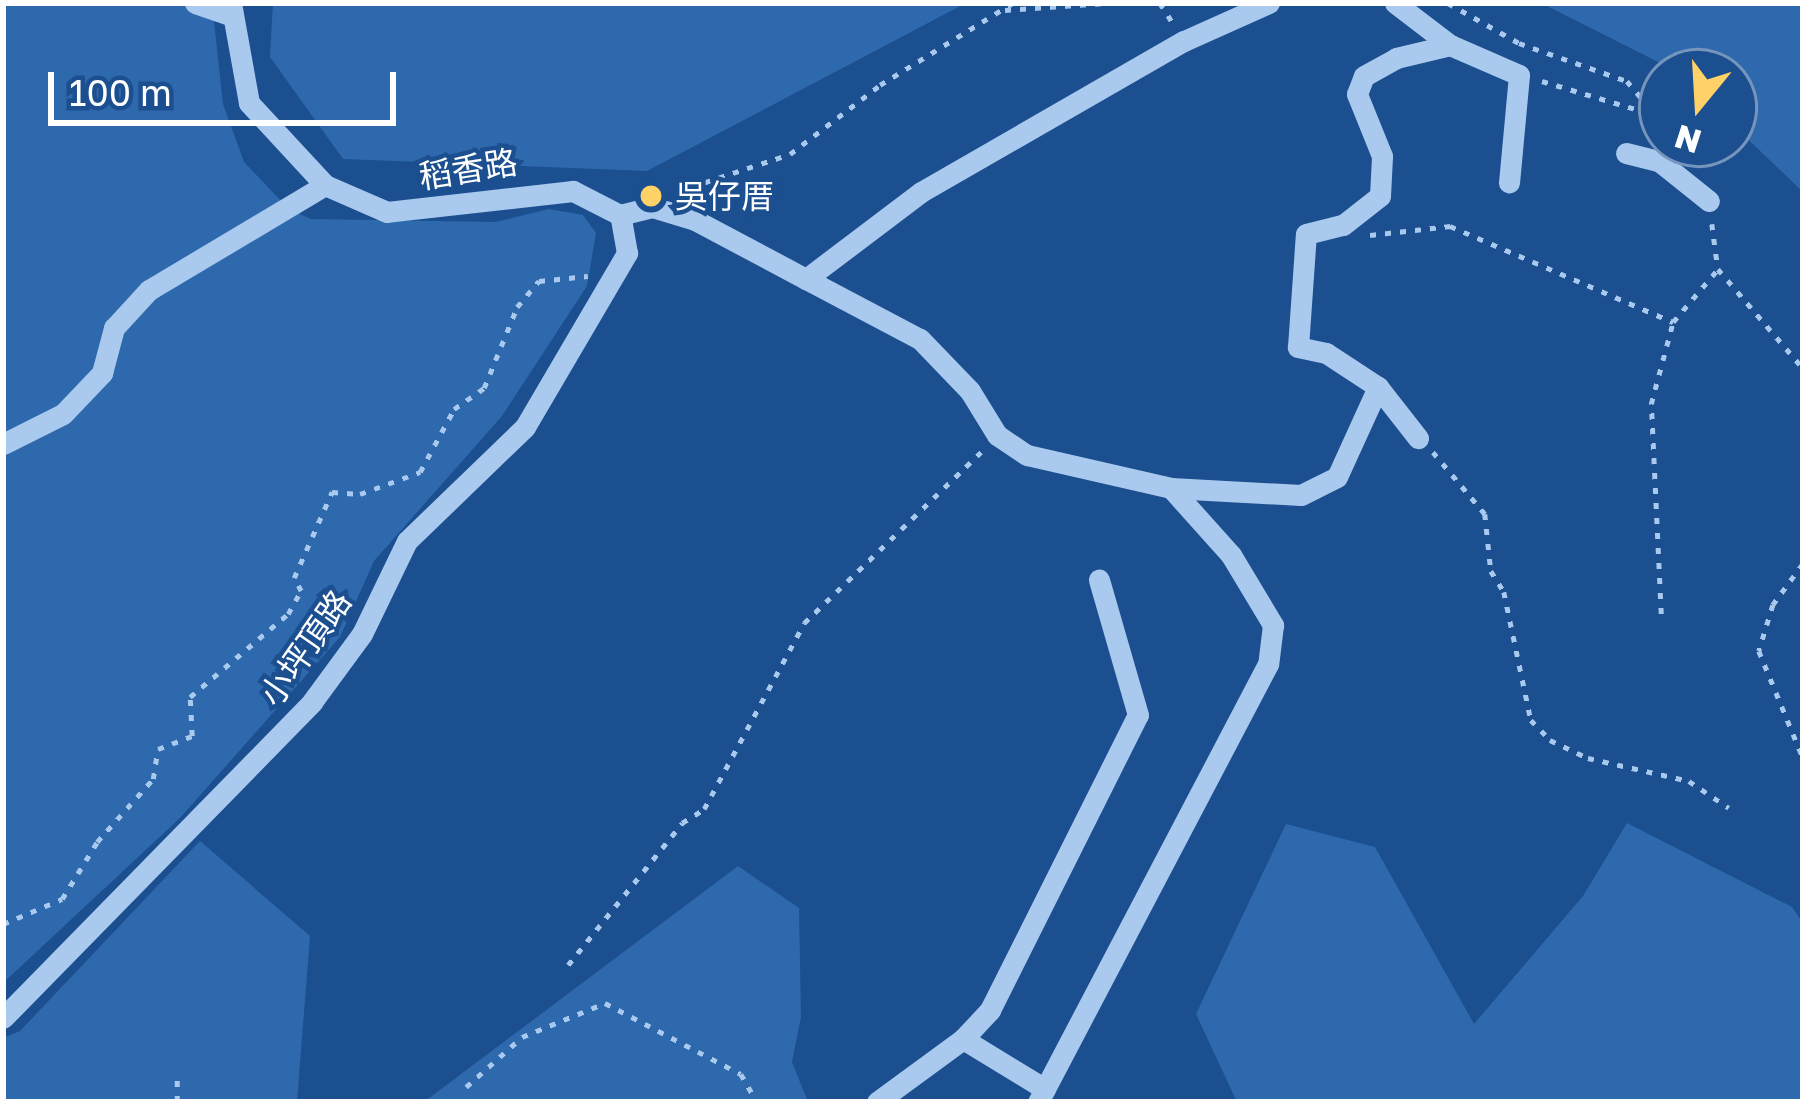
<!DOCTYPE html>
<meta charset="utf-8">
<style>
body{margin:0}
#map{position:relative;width:1806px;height:1105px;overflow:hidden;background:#1b4f8f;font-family:"Golos Text","Noto Sans TC",sans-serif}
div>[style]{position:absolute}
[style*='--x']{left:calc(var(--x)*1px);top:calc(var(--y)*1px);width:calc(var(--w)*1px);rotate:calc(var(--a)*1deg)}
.green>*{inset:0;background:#2e69ad}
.path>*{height:4.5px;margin-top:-2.25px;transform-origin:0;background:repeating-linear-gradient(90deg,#a9c9ee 0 6px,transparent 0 15px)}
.minor>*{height:21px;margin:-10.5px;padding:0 10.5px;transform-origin:10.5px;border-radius:10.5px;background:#a9c9ee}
.dots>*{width:33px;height:33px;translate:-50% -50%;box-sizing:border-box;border:6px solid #1b4f8f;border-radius:50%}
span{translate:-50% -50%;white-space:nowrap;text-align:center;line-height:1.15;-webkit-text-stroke:9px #1b4f8f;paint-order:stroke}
.street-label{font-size:33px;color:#fff}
.poi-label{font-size:33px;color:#fff}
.left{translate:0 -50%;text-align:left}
.frame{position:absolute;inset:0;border:6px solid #fff;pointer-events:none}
.north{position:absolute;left:1638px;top:48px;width:120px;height:120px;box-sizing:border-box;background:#1b4f8f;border:3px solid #7695bc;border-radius:50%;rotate:198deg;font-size:33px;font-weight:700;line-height:48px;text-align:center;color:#fff}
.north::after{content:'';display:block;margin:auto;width:42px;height:54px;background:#ffd166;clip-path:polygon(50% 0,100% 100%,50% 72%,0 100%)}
.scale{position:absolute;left:48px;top:72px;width:348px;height:54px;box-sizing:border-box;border:6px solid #fff;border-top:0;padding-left:15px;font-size:36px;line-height:42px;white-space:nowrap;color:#fff;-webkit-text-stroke:9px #1b4f8f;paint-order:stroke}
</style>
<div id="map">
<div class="green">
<i style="clip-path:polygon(3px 3px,212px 3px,223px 104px,244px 162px,289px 209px,311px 219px,496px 222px,549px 209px,583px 215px,596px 233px,587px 286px,502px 416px,374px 561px,340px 637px,180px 818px,3px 983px)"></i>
<i style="clip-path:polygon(273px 3px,966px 3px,647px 171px,343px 159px,270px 57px)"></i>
<i style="clip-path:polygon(1541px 3px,1803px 3px,1803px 192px,1734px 126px,1734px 72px,1678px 72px)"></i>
<i style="clip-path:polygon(1627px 823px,1792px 907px,1803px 923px,1803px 1102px,1237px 1102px,1196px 1014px,1286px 824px,1375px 847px,1474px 1024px,1583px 896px)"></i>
<i style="clip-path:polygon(200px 841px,310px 936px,297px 1102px,3px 1102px,3px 1038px,20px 1031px)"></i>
<i style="clip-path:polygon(738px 866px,799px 908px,801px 1017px,792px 1062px,808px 1102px,424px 1102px)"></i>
</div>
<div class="path">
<i style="--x:1160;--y:3;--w:24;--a:57"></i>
<i style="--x:1448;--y:3;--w:81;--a:29.4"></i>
<i style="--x:1519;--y:43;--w:114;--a:19.4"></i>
<i style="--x:1627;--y:81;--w:43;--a:49.7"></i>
<i style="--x:1005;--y:10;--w:101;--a:-4"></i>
<i style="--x:1542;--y:81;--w:125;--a:16.7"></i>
<i style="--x:1688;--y:144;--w:18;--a:63"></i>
<i style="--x:676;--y:192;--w:120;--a:-18.4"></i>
<i style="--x:790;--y:154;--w:113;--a:-37.5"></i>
<i style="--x:880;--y:85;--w:156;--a:-31.7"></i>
<i style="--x:1712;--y:224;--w:45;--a:82.4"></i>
<i style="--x:1718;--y:269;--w:130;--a:49.4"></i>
<i style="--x:1370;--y:235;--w:81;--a:-6.4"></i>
<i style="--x:1450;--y:226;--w:243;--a:23.3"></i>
<i style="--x:1433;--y:452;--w:81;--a:50"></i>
<i style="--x:1485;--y:514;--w:57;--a:84"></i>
<i style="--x:1491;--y:571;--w:25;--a:58"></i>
<i style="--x:1504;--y:592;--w:131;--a:78.1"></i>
<i style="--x:1531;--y:720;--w:28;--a:46"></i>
<i style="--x:1550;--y:740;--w:42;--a:25.3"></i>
<i style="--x:1588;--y:758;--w:104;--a:12.8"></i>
<i style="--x:1689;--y:781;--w:48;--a:34"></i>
<i style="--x:1803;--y:564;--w:51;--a:126.2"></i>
<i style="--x:1773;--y:605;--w:48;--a:106.9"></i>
<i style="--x:1759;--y:651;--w:116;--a:67.6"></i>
<i style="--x:1661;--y:614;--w:210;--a:-92.7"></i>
<i style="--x:1651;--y:404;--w:85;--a:-75"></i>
<i style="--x:1673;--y:322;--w:70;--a:-49.7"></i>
<i style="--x:3;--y:924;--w:64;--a:-23"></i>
<i style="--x:62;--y:899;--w:67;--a:-58.4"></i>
<i style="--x:97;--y:842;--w:84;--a:-48.4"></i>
<i style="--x:153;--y:779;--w:30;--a:-81"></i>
<i style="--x:158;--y:749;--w:36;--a:-21"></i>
<i style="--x:192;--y:736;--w:39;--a:-93"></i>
<i style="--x:190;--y:697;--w:128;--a:-40.3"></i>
<i style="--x:288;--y:614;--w:26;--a:-61"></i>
<i style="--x:301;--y:591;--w:15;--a:-118"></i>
<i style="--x:294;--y:578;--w:94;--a:-66.2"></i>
<i style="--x:332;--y:492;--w:28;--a:4"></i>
<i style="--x:360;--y:494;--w:64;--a:-20.1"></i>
<i style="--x:420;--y:472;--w:72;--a:-61.6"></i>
<i style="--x:454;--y:409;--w:37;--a:-35"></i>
<i style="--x:484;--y:388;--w:87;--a:-67.8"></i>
<i style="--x:517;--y:307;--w:34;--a:-50"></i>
<i style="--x:539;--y:281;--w:49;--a:-5.8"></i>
<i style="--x:568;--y:965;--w:182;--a:-51.2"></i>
<i style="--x:682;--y:823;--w:26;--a:-32"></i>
<i style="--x:704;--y:809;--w:211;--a:-61.7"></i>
<i style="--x:804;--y:623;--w:246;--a:-44"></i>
<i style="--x:466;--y:1087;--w:75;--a:-41.8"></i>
<i style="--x:522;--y:1037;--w:90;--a:-22.3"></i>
<i style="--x:605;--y:1003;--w:153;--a:27.6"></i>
<i style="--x:741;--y:1074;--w:32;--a:60"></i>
<i style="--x:177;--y:1102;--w:22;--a:-90"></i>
</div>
<div class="minor">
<i style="--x:195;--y:3;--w:40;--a:18.9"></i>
<i style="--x:1395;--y:3;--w:69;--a:37.4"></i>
<i style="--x:1450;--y:45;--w:75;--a:23.5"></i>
<i style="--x:1519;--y:75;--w:108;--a:95.3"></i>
<i style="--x:1626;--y:153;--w:34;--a:14"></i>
<i style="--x:1659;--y:161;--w:64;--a:38.7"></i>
<i style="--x:620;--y:215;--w:33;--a:-14"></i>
<i style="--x:652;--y:207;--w:45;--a:16.8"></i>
<i style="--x:695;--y:220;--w:126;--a:28"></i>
<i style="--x:806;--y:279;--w:144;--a:-37.1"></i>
<i style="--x:921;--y:192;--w:303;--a:-29.9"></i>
<i style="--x:1184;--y:41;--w:93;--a:-24.1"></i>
<i style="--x:806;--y:279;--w:129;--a:27.8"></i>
<i style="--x:920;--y:339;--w:72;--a:46.1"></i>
<i style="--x:970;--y:391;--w:52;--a:58.5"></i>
<i style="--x:997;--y:435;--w:36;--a:34"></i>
<i style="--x:1027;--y:455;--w:148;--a:12.9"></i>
<i style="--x:1171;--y:488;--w:90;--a:48.2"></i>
<i style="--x:1231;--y:555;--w:82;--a:59"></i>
<i style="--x:1273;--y:625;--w:39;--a:97"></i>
<i style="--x:1268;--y:664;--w:495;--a:117.7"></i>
<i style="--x:1378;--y:387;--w:62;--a:-146.8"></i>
<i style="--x:1326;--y:353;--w:29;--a:-168"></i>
<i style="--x:1298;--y:347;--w:113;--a:-86"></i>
<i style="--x:1306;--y:234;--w:38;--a:-14"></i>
<i style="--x:1343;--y:225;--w:47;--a:-38.1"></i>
<i style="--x:1380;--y:196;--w:40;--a:-87.1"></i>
<i style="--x:1382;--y:156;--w:67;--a:-112"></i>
<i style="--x:1357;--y:94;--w:19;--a:-69"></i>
<i style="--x:1364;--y:76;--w:37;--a:-29"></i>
<i style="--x:1396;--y:58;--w:56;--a:-13.5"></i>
<i style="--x:3;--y:444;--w:67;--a:-26.6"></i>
<i style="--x:63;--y:414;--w:57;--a:-46.4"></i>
<i style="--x:102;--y:373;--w:47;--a:-75.1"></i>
<i style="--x:114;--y:328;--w:52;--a:-47.4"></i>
<i style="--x:149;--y:290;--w:205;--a:-30.8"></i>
<i style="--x:1171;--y:488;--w:130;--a:3.1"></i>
<i style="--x:1301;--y:495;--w:40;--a:-26.6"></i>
<i style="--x:1337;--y:477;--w:99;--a:-65.5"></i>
<i style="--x:1378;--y:387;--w:65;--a:51.9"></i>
<i style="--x:3;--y:1018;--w:442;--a:-45.6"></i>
<i style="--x:312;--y:702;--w:84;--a:-53.7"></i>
<i style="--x:362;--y:634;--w:103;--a:-64.2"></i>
<i style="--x:407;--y:541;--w:164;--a:-44"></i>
<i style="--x:525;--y:427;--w:202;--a:-59.6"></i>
<i style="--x:627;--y:253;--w:39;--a:-100"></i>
<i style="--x:620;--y:215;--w:53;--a:-152.9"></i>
<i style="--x:573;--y:191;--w:187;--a:173.6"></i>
<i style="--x:387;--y:212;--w:68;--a:-156.5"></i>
<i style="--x:325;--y:185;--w:112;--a:-132.8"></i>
<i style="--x:249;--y:103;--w:102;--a:-100.2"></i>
<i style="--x:1045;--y:1089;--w:96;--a:-148.6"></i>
<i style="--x:963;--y:1039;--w:40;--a:-47"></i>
<i style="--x:990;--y:1010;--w:330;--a:-63.4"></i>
<i style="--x:1138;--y:715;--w:141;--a:-106.1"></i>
<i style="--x:877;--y:1102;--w:107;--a:-36.2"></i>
</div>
<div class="dots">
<i style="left:651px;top:196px;background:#ffd166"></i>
</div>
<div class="street-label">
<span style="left:468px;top:169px;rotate:-9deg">稻香路</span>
<span style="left:305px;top:648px;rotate:-55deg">小坪頂路</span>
</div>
<div class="poi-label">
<span class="left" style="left:675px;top:196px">吳仔厝</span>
</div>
<div class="frame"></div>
<div class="north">N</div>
<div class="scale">100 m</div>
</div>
